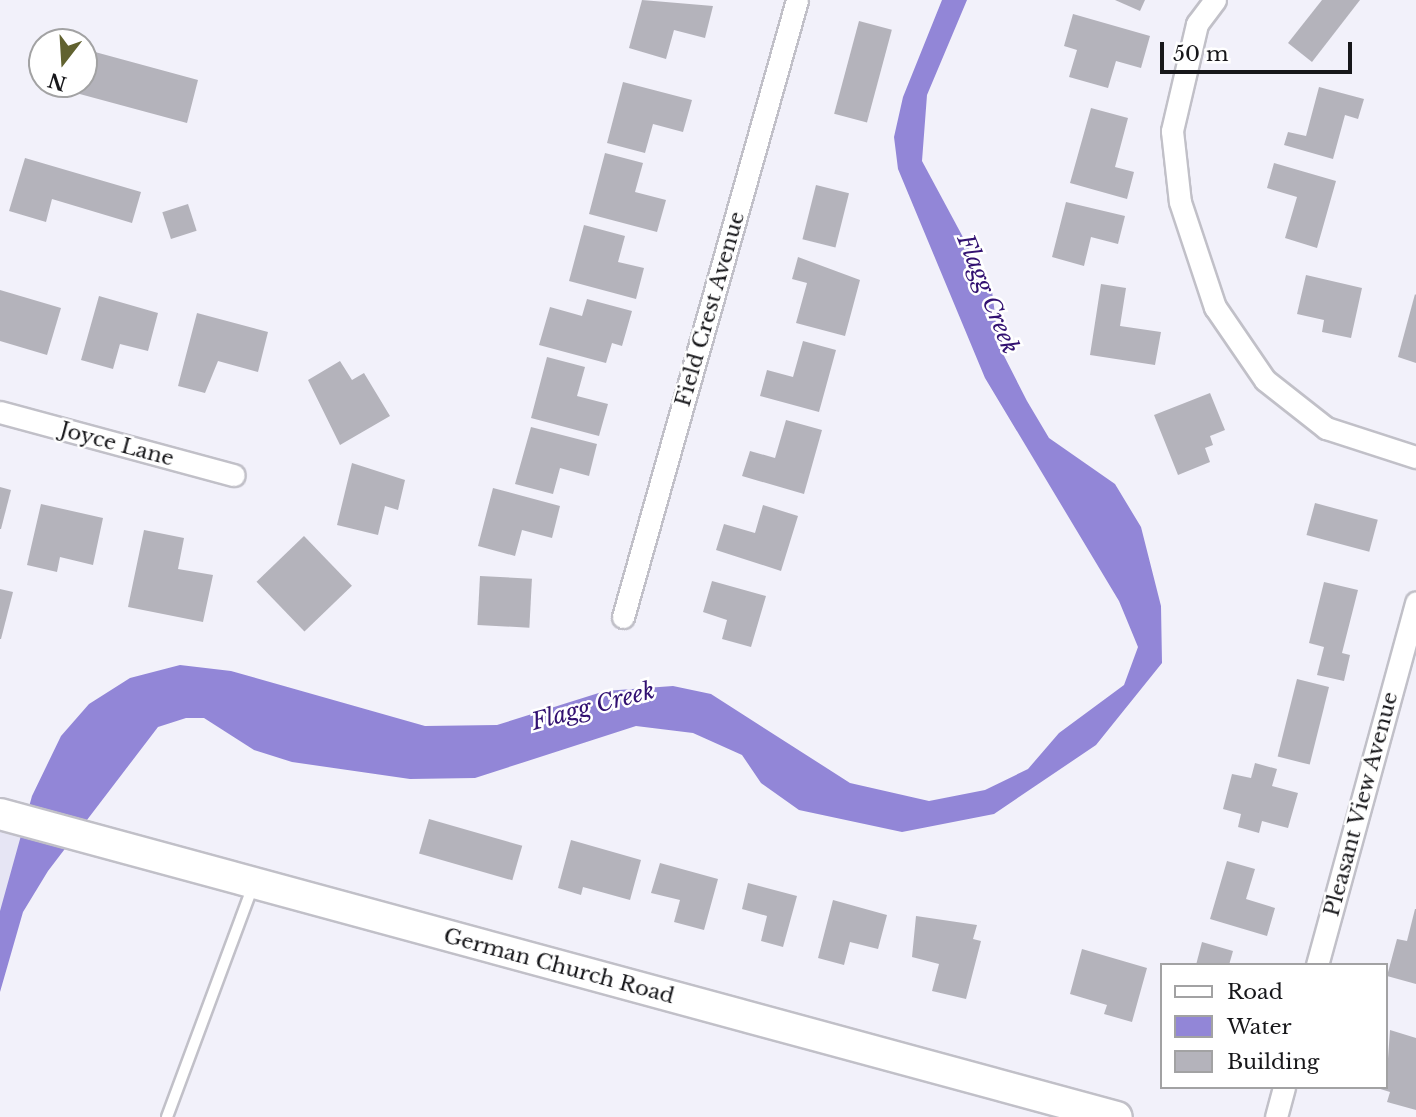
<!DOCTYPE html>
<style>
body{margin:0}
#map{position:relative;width:1416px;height:1117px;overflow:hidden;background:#f2f1fa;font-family:"Libre Baskerville",serif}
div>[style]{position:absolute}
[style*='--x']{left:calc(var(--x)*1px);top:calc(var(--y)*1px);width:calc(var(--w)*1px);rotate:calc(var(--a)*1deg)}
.built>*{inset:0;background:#e6e5f4}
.water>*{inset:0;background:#9286d7}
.building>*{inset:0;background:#b4b3bb;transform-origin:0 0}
.roads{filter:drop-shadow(2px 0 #c1c0c8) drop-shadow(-2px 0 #c1c0c8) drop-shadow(0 2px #c1c0c8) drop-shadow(0 -2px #c1c0c8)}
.lane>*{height:10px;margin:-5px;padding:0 5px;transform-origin:5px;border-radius:5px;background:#fff}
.street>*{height:21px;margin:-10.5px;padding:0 10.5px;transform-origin:10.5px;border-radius:10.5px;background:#fff}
.secondary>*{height:30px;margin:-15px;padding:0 15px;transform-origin:15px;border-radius:15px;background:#fff}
span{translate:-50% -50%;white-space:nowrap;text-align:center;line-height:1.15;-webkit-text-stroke:5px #fff;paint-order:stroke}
.street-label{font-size:21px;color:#17171a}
.water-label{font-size:23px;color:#321171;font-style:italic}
.legend{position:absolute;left:1160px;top:963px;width:228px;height:126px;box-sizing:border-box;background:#fff;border:2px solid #a2a2a3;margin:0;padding:9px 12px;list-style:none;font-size:21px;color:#17171a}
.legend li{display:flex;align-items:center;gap:14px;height:35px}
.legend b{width:35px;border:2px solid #a2a2a3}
.north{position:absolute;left:28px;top:28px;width:70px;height:70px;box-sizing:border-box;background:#fff;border:2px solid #a2a2a3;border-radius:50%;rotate:197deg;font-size:19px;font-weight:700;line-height:28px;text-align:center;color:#17171a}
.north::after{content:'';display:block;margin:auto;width:24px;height:32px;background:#61622f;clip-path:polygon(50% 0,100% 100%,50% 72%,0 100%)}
.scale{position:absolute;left:1160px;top:42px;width:192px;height:32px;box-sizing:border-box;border:4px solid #17171a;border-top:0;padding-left:9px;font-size:21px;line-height:24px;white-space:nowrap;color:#17171a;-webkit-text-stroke:5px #fff;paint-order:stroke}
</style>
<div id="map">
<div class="built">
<i style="clip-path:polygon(0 826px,34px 829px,0 963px)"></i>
</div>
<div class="water">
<i style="clip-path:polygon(942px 0,967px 0,927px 95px,922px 161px,992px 291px,999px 346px,1027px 401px,1049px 438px,1115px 484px,1141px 527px,1161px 606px,1162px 663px,1096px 745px,994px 814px,902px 832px,799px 810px,761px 783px,742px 755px,693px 733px,636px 726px,475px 778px,410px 779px,292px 762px,254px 750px,204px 718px,186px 718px,158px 727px,48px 871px,23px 912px,0 992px,0 911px,32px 796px,61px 736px,89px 704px,130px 678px,180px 665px,231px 671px,425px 726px,497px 725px,605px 691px,673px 686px,711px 694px,850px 783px,929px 801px,985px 790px,1028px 769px,1059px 733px,1124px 685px,1138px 647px,1119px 601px,985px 378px,898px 169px,894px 137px,903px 97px)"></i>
</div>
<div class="building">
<i style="clip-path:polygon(642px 0,713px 6px,705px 38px,674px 30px,666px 59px,629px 48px)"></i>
<i style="clip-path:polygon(1115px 0,1145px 0,1140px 11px)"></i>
<i style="clip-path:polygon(1322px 0,1360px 0,1312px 62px,1288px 43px)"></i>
<i style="clip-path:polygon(1073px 14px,1150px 36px,1141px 68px,1116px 61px,1108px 88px,1069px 77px,1077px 50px,1064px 46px)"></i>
<i style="left:859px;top:21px;width:34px;height:96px;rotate:15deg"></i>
<i style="clip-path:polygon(84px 49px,198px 80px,187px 123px,76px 93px,84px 84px)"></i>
<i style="clip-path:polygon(623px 82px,692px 100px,683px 132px,653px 124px,645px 153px,607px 143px)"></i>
<i style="clip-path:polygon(1319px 87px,1364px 99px,1358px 119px,1345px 115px,1333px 159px,1284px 145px,1288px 132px,1306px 136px)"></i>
<i style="clip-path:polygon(1091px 108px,1128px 118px,1115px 167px,1134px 172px,1127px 199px,1070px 183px)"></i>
<i style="clip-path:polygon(605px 153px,643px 163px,635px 192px,666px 200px,657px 232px,589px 214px)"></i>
<i style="clip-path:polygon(25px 158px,141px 192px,132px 223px,52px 199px,46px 222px,9px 211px)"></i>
<i style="clip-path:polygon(1274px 163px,1336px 181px,1317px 248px,1285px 238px,1297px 197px,1267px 188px)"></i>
<i style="left:816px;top:185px;width:34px;height:56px;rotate:14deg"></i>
<i style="clip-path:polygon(1066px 202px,1125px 216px,1118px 244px,1091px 237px,1084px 266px,1052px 257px)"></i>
<i style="left:188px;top:204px;width:28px;height:27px;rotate:72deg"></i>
<i style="clip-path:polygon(584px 225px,625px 236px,618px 262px,644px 268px,636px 299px,569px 281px)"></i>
<i style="clip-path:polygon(798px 257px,860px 280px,845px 336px,796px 323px,807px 283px,792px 279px)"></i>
<i style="clip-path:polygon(1306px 275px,1362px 288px,1351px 338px,1322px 332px,1324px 320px,1297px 314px)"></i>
<i style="clip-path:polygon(1101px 284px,1126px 288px,1120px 326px,1161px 332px,1155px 365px,1090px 355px)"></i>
<i style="clip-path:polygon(0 290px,61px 308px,47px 355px,0 341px)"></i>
<i style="clip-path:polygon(1415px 294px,1416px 295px,1416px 363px,1398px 357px)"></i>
<i style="clip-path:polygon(99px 296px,158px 313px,148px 351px,120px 344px,113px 369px,81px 360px)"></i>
<i style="clip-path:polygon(587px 299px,632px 311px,622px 346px,612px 343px,606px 363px,539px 345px,550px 307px,582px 316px)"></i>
<i style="clip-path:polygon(197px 313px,268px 332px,258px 372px,218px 361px,205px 393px,178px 386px)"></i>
<i style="clip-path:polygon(803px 341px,836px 350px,819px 412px,760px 396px,767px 370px,793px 377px)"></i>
<i style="clip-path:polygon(547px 357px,585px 367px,577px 396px,608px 404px,599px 436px,531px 418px)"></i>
<i style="clip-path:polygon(340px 361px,352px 380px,364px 373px,390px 416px,340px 445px,308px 380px)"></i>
<i style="clip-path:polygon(1210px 393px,1225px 430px,1210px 436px,1213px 445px,1205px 448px,1210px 462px,1178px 475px,1154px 415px)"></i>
<i style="clip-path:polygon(786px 420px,822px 430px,804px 494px,742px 476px,750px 451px,775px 458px)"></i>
<i style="clip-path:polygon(531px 427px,597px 444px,589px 476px,560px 468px,553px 494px,515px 484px)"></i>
<i style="clip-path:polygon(352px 463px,405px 480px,398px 510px,385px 506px,378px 535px,337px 525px)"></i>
<i style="clip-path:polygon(0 487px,11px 490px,1px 529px,0 529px)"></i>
<i style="clip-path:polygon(493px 488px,560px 506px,552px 538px,522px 530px,515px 556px,478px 546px)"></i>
<i style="left:1315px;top:503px;width:65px;height:33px;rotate:15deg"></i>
<i style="clip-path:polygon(41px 504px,103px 518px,93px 565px,60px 557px,57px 572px,27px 565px)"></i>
<i style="clip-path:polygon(763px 505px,798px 516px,781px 571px,716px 550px,724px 524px,755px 533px)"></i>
<i style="clip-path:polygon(144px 530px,184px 538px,178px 569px,213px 575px,203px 622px,128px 607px)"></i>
<i style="left:304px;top:536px;width:69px;height:66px;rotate:46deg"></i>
<i style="left:480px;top:576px;width:52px;height:49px;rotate:3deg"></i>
<i style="clip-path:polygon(712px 581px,766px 596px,751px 647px,722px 639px,727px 620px,703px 612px)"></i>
<i style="clip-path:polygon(1324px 582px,1358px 590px,1342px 653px,1350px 655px,1344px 681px,1317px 675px,1324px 647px,1309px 643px)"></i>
<i style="clip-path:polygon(0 589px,13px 592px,1px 639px,0 639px)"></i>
<i style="left:1297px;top:679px;width:33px;height:80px;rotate:14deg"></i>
<i style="clip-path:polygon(1255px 763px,1277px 769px,1272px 786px,1298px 793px,1288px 828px,1262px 821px,1259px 833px,1238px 827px,1241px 814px,1223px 809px,1232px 774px,1251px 778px)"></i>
<i style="left:429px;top:819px;width:97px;height:36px;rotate:16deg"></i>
<i style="clip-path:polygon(571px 840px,641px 860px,630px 900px,583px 887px,581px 895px,558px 888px)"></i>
<i style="clip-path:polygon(1227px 861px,1255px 869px,1246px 899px,1275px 908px,1267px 936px,1210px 919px)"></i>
<i style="clip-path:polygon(660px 863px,718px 879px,704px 930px,674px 922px,680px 900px,651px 893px)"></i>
<i style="clip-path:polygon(748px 883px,797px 896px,783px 947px,761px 941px,767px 916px,742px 909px)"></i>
<i style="clip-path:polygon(833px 900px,887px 915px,878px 949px,850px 942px,844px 965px,818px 958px)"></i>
<i style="clip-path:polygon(1415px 909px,1416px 909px,1416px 984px,1387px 976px,1397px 939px,1407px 941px)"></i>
<i style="clip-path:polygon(916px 916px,977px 925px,973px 939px,981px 941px,966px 999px,932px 991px,939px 964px,912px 957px)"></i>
<i style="clip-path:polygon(1202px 942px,1233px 951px,1229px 965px,1196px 965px)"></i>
<i style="clip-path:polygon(1082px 949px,1147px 968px,1132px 1022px,1104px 1014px,1107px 1005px,1070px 994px)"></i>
<i style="clip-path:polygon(1390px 1030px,1416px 1038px,1416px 1110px,1387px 1102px,1390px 1092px,1377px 1088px,1386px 1087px)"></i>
</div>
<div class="roads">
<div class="lane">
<i style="--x:167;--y:1117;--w:246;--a:-69.6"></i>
</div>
<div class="street">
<i style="--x:1215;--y:0;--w:30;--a:127"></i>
<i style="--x:1197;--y:24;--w:110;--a:103.2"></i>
<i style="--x:1172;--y:131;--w:71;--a:83.6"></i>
<i style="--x:1180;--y:202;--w:111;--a:71.6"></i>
<i style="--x:1215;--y:307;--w:88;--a:55.6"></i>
<i style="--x:1265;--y:380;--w:78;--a:38.2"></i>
<i style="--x:1326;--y:428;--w:95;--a:17.9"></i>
<i style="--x:0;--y:412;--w:242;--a:15.1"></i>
<i style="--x:623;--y:617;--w:641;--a:-74.25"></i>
<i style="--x:1317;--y:965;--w:376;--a:-74.7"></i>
<i style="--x:1276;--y:1117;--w:31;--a:-75"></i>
</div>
<div class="secondary">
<i style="--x:0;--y:814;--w:1157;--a:15.18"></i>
</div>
</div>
<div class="street-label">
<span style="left:710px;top:309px;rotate:-74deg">Field Crest Avenue</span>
<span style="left:117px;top:444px;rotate:15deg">Joyce Lane</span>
<span style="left:1361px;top:804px;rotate:-75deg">Pleasant View Avenue</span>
<span style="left:559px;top:966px;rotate:15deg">German Church Road</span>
</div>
<div class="water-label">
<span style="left:988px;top:294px;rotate:68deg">Flagg Creek</span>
<span style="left:593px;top:706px;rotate:-15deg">Flagg Creek</span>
</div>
<ul class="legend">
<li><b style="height:9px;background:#fff"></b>Road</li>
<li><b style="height:19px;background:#9286d7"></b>Water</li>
<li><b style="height:19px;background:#b4b3bb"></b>Building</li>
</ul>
<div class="north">N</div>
<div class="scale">50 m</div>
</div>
